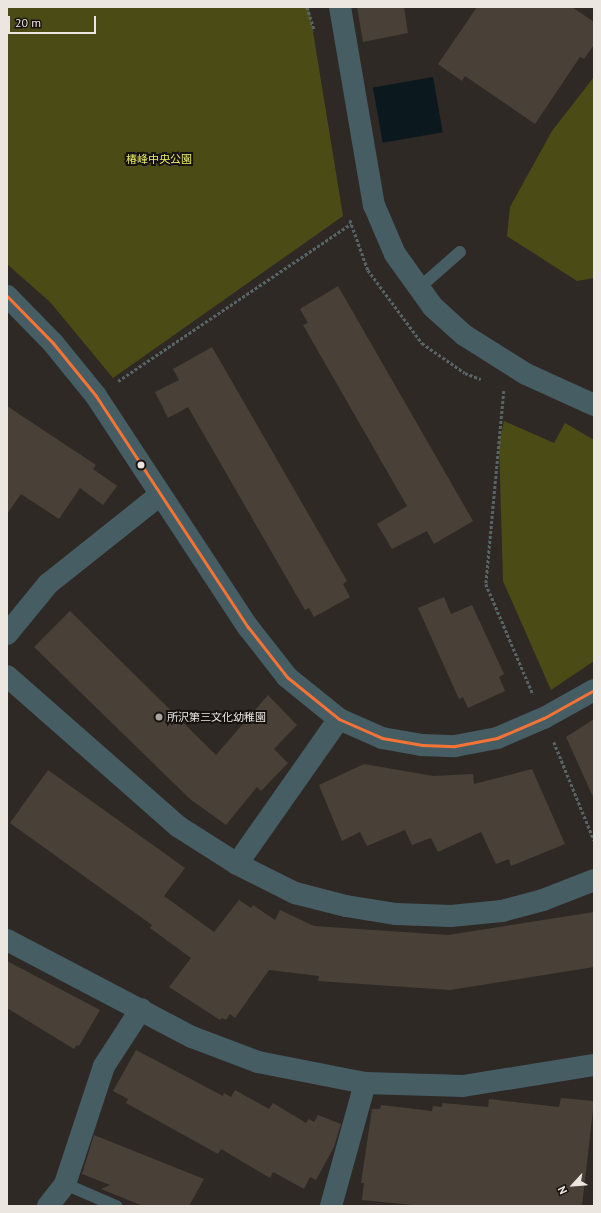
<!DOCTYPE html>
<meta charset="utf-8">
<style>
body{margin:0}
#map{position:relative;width:601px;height:1213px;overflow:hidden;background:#2e2925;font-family:"PT Sans","Noto Sans JP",sans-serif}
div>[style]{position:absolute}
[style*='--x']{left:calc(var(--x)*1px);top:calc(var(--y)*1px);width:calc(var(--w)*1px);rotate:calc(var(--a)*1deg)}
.green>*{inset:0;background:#4b4c15}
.water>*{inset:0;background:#0b191e;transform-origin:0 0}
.building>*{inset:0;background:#494037}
.path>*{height:2.5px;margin-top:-1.25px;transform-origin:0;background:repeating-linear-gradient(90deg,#586567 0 3px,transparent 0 5px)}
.service>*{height:12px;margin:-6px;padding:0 6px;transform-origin:6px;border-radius:6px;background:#465d63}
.minor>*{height:22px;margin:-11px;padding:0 11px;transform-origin:11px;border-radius:11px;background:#465d63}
.tertiary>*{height:22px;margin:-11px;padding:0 11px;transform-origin:11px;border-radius:11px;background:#465d63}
.bus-1>*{height:3px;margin:-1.5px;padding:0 1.5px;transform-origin:1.5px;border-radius:1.5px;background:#f57335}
.dots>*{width:11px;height:11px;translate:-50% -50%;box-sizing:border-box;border:2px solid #16120f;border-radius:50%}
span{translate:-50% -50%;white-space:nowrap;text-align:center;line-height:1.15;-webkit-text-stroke:4px #16120f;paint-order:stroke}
.park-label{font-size:11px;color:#e9ed66}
.poi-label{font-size:11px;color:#ece6e1}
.left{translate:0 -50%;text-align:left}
.frame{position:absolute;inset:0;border:8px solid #ece6e1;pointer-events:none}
.north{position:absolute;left:553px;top:1165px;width:40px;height:40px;-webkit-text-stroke:3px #16120f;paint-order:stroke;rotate:244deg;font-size:11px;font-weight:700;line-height:16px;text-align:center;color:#ece6e1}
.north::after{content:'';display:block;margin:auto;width:14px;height:18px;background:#ece6e1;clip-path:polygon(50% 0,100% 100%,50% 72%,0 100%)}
.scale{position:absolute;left:8px;top:16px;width:88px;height:18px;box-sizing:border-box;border:2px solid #ece6e1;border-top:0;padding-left:5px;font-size:12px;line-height:14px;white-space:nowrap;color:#ece6e1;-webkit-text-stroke:3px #16120f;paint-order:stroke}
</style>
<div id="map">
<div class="green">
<i style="clip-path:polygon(7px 7px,309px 7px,343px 216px,113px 378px,50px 302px,7px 264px)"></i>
<i style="clip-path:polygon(594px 77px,594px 278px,577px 281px,507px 236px,510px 207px,552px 131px)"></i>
<i style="clip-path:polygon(504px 421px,554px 443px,565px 423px,594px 440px,594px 661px,551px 690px,503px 581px,499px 444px)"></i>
</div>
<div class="water">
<i style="left:433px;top:77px;width:56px;height:61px;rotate:80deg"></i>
</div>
<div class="building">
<i style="clip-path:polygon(357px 7px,404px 7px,408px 33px,363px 42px)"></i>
<i style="clip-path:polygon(477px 7px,572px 7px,594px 22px,594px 45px,584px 59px,580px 57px,535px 124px,465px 76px,462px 81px,438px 64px)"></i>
<i style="clip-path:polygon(338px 286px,473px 521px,434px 544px,427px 531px,392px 549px,377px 524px,407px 506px,303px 325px,308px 323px,300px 309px)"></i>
<i style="clip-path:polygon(212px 347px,347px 581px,343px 584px,350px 597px,314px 617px,309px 608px,305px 610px,188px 407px,168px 418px,155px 392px,179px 380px,173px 369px)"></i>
<i style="clip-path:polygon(7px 406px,96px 465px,93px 469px,117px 486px,103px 505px,80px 488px,59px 519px,21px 494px,7px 514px)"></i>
<i style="clip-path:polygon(444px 597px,451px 614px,472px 605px,504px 674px,499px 677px,505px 691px,468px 708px,463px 697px,459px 699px,418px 608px)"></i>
<i style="clip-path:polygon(70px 611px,216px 755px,268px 695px,297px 725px,274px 749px,288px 763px,261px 791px,257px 787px,226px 825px,190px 799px,34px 647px)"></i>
<i style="clip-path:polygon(594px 719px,594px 799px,566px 737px)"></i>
<i style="clip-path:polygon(364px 764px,433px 776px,473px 774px,474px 784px,532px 769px,565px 844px,511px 866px,509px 859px,496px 864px,481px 832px,438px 852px,431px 838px,412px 845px,405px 830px,367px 846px,360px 832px,342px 841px,319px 785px)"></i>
<i style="clip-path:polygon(48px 770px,185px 868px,164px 896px,214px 932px,239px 900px,251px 908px,253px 905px,275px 920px,280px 910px,314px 926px,448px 935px,594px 912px,594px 967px,450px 990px,318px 981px,319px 976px,269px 970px,235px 1018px,230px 1014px,226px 1020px,222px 1018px,220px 1020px,169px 987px,191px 958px,150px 928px,152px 925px,10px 823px)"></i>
<i style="clip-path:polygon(7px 961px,100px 1010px,79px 1046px,77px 1045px,74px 1049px,7px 1008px)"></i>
<i style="clip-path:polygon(136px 1050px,223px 1096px,224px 1093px,231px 1097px,235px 1090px,269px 1109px,273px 1103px,306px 1123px,309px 1119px,314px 1122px,318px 1115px,341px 1124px,334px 1147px,316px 1180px,310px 1177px,304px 1189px,273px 1172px,270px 1178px,221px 1149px,218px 1154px,126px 1103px,128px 1099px,113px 1091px)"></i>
<i style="clip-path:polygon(561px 1098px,594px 1101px,582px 1206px,423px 1206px,362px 1200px,364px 1183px,361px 1183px,372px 1109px,380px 1109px,381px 1105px,432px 1111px,433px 1106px,442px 1107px,442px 1103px,488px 1107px,489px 1099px,559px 1107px)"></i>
<i style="clip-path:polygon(94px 1135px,204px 1179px,189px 1206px,143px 1206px,101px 1189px,110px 1185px,82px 1174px)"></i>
</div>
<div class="path">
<i style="--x:307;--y:7;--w:25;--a:72"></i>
<i style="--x:350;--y:220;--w:53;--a:70.2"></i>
<i style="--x:368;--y:270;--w:91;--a:53.5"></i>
<i style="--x:422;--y:343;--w:52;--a:34.9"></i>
<i style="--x:465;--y:373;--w:17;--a:21"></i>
<i style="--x:118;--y:381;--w:281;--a:-34"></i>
<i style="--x:504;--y:391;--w:194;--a:95.3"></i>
<i style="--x:486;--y:584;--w:120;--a:66.9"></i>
<i style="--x:554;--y:742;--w:106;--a:67.8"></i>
</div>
<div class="service">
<i style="--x:420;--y:287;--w:53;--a:-41.2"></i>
<i style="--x:65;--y:1184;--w:56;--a:23.3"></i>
</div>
<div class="minor">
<i style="--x:340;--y:7;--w:201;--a:80.3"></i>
<i style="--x:374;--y:205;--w:53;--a:66.8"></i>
<i style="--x:395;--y:254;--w:65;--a:54.4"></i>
<i style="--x:433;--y:307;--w:42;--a:42.1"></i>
<i style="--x:464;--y:335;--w:73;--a:32.2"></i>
<i style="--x:526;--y:374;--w:75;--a:24.5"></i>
<i style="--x:7;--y:634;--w:65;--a:-50.6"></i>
<i style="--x:48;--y:584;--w:143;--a:-38.5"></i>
<i style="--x:7;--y:676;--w:229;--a:41.3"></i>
<i style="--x:179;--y:827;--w:69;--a:32.5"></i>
<i style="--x:237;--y:864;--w:65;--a:26.6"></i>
<i style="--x:295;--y:893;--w:53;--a:14.3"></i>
<i style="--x:346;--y:906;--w:51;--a:9.1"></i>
<i style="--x:396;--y:914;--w:55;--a:2.1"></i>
<i style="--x:451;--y:916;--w:51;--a:-5.6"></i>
<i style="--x:502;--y:911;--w:42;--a:-15"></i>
<i style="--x:543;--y:900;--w:55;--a:-21.4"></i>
<i style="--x:237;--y:864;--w:177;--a:-54.9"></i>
<i style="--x:7;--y:940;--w:209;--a:27.7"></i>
<i style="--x:192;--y:1037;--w:71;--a:20.7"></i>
<i style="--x:258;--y:1062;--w:109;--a:11.1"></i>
<i style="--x:365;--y:1083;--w:98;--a:1.8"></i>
<i style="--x:463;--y:1086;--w:133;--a:-9.1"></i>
<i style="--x:48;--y:1206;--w:28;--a:-52"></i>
<i style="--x:65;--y:1184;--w:124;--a:-71.7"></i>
<i style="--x:104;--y:1066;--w:68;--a:-57"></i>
<i style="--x:331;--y:1206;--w:128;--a:-74.5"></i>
</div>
<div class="tertiary">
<i style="--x:7;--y:296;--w:66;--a:45.6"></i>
<i style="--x:53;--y:343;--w:68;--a:50.9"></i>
<i style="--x:96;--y:396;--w:277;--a:56.7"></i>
<i style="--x:248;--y:627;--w:63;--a:52"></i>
<i style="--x:287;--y:677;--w:67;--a:38.9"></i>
<i style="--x:339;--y:719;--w:47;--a:23.8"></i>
<i style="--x:382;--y:738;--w:41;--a:9.9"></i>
<i style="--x:422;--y:745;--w:33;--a:2"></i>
<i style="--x:455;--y:746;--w:43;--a:-10.8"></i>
<i style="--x:497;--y:738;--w:51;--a:-23.1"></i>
<i style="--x:544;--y:718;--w:57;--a:-29.2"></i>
</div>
<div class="bus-1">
<i style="--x:7;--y:296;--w:66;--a:45.6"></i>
<i style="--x:53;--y:343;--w:68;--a:50.9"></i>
<i style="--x:96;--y:396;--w:277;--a:56.7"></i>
<i style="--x:248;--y:627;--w:63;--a:52"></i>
<i style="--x:287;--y:677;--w:67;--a:38.9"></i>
<i style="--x:339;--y:719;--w:47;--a:23.8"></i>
<i style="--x:382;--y:738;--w:41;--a:9.9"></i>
<i style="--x:422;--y:745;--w:33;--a:2"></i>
<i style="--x:455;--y:746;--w:43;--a:-10.8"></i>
<i style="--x:497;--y:738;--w:51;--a:-23.1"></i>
<i style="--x:544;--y:718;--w:57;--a:-29.2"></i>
</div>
<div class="dots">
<i style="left:141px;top:465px;background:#ece6e1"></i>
<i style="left:159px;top:717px;background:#aaa49f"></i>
</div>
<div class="park-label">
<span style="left:159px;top:159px">椿峰中央公園</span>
</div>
<div class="poi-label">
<span class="left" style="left:167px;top:717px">所沢第三文化幼稚園</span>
</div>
<div class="frame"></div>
<div class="north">N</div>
<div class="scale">20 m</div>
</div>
